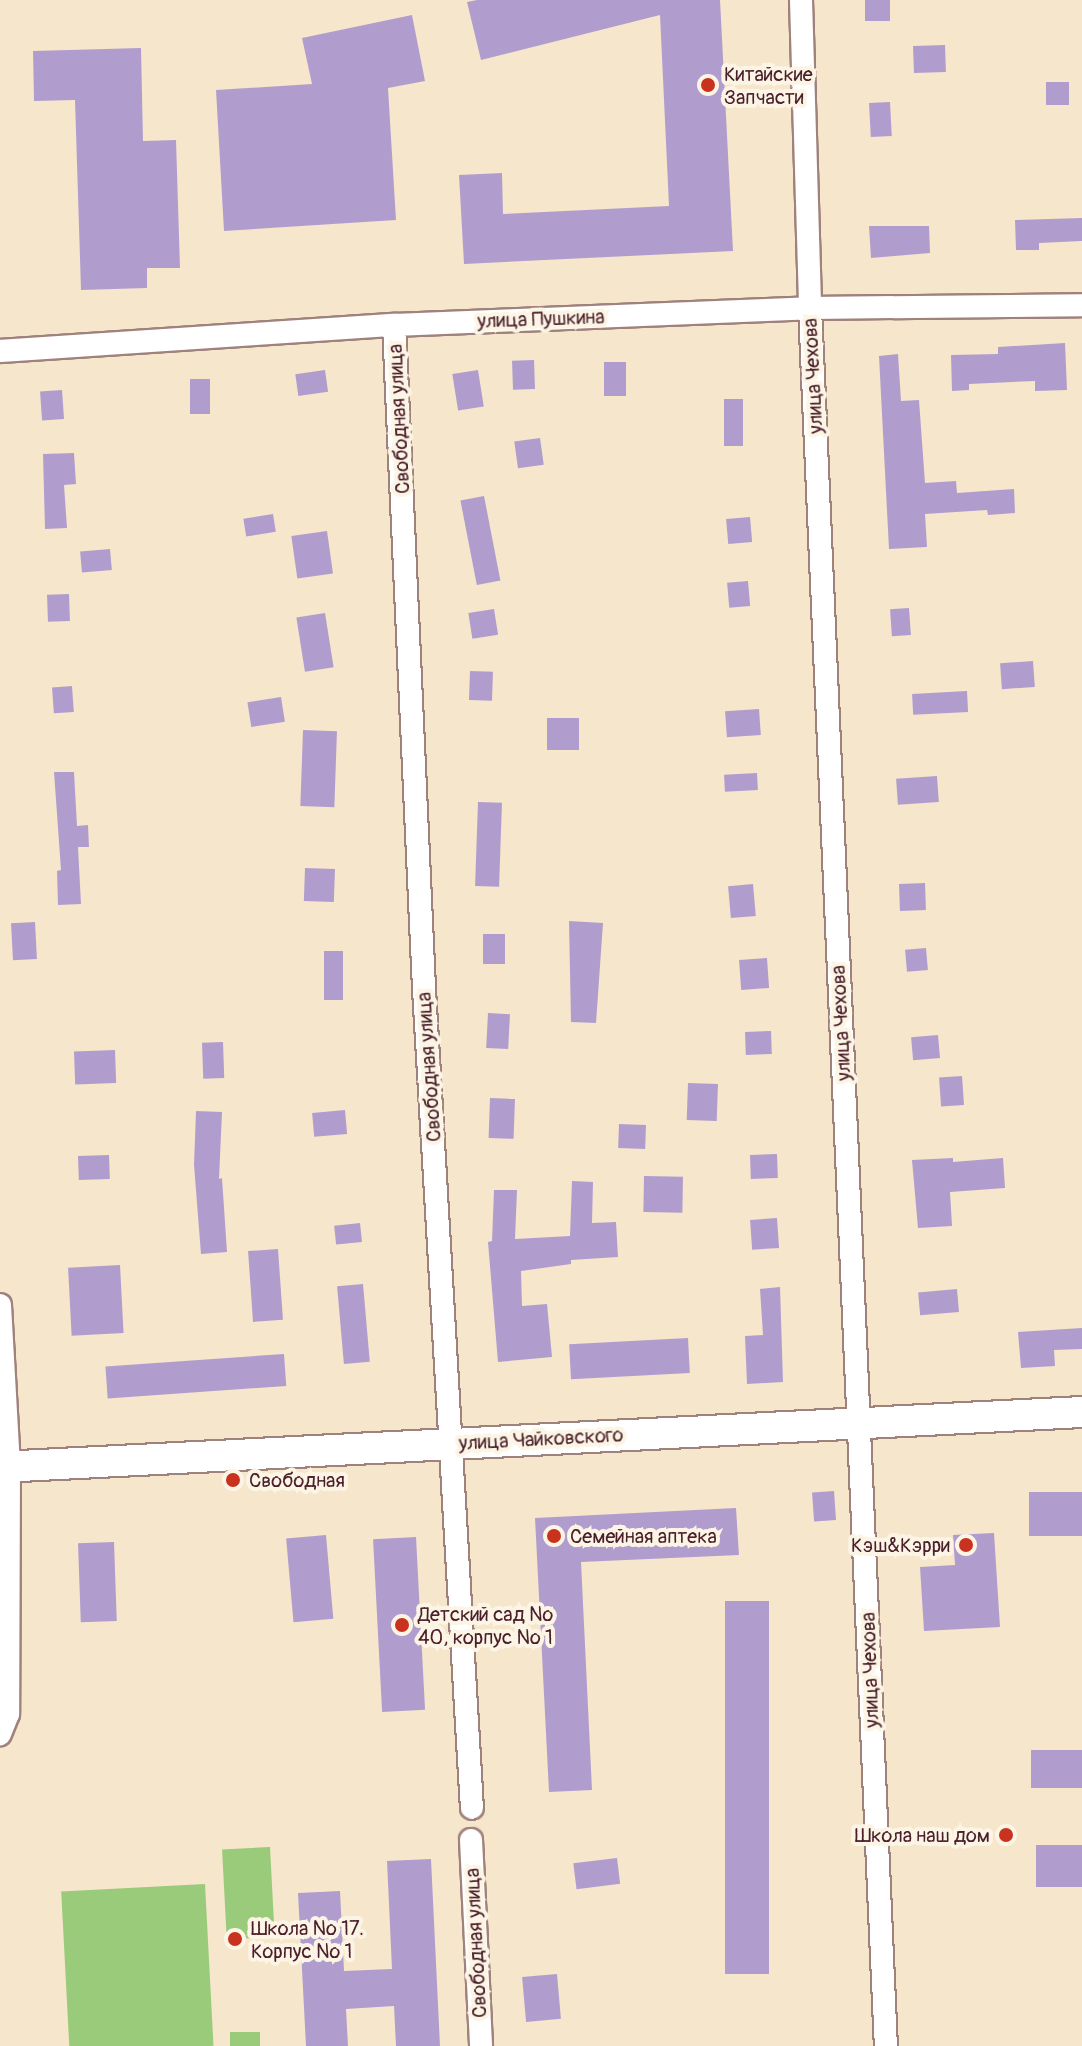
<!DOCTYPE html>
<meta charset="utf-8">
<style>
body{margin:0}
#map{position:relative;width:1082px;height:2046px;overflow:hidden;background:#f6e6cc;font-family:Pangolin,sans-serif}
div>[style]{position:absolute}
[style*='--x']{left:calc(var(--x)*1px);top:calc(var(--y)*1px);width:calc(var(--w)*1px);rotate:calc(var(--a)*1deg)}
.green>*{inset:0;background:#9acb7a;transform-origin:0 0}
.building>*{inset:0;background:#b19dcd;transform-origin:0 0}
.roads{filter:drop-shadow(2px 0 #a0827c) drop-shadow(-2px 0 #a0827c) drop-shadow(0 2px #a0827c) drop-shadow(0 -2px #a0827c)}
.street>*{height:22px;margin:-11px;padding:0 11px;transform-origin:11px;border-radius:11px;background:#fff}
.secondary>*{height:30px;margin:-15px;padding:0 15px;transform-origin:15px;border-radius:15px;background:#fff}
.dots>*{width:22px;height:22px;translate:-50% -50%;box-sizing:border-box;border:4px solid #fcf5e5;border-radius:50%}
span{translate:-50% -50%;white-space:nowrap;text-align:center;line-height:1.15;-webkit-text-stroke:8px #fcf5e5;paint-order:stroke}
.poi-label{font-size:20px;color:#4a1f2b}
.left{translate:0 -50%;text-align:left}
.right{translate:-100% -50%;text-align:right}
.street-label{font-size:20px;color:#4a1f2b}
</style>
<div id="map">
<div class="green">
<i style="left:270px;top:1847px;width:90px;height:48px;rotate:87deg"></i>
<i style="left:205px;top:1884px;width:162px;height:144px;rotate:87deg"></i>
<i style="left:260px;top:2032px;width:14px;height:30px;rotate:90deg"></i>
</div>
<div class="building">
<i style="clip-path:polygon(477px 0,720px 0,733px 251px,464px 264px,459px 175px,502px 173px,503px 214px,669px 206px,660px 15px,481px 60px,467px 2px)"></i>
<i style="left:865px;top:0;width:25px;height:21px"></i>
<i style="clip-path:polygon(412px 15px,425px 81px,388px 88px,396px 220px,224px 231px,216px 90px,312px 84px,302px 38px)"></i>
<i style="left:945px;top:45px;width:27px;height:32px;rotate:88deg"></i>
<i style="clip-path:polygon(141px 48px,143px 141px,176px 140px,180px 268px,147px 268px,147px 288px,81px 290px,75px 100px,34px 101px,33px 51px)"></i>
<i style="left:1046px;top:82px;width:23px;height:23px"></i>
<i style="left:890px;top:102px;width:34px;height:21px;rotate:87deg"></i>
<i style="clip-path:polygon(1082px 218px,1082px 241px,1039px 243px,1039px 250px,1016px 250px,1015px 220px)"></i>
<i style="clip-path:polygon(869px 226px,929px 226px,930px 253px,871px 258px)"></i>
<i style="clip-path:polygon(1065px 343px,1067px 390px,1035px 391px,1035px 381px,969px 384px,969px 390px,952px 391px,951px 355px,998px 354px,998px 347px)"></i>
<i style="clip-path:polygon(898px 354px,901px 401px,919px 400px,925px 483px,956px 481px,957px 493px,1014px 489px,1015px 513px,988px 515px,987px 510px,925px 514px,927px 547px,889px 549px,879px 356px)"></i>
<i style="left:534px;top:360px;width:29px;height:22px;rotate:88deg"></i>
<i style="left:604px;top:362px;width:22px;height:34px"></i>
<i style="left:325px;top:370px;width:22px;height:30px;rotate:82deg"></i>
<i style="left:478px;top:370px;width:37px;height:26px;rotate:81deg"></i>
<i style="left:190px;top:379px;width:20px;height:35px"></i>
<i style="left:62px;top:390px;width:29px;height:22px;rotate:86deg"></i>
<i style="left:724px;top:399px;width:19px;height:47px"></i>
<i style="left:540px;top:438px;width:27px;height:26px;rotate:82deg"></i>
<i style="clip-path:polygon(74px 453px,76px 484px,64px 485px,67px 528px,45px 529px,43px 454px)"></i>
<i style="left:484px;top:496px;width:86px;height:24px;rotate:79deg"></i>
<i style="left:273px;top:514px;width:18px;height:30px;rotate:81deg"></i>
<i style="left:750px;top:517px;width:25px;height:24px;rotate:85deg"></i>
<i style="left:327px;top:531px;width:43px;height:36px;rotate:82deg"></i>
<i style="left:110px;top:549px;width:21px;height:30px;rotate:85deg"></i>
<i style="left:748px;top:581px;width:25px;height:21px;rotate:85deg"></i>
<i style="left:69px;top:594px;width:27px;height:22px;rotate:88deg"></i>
<i style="left:909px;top:608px;width:27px;height:19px;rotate:86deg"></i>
<i style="left:494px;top:609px;width:26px;height:26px;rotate:81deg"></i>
<i style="left:325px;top:613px;width:55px;height:29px;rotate:81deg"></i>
<i style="left:1033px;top:661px;width:26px;height:33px;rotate:86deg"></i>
<i style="left:470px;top:671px;width:23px;height:29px;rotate:2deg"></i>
<i style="left:72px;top:686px;width:26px;height:20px;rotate:86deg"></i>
<i style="left:967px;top:691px;width:21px;height:55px;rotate:87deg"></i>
<i style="left:281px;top:697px;width:25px;height:34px;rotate:81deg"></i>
<i style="left:759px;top:709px;width:26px;height:34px;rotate:86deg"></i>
<i style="left:547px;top:718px;width:32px;height:32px"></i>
<i style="left:303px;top:730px;width:34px;height:76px;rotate:2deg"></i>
<i style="clip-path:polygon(54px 772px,74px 772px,77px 826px,88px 825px,89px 847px,78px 847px,81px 904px,58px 905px,57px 871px,61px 870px)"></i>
<i style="left:757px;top:773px;width:17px;height:33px;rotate:87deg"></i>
<i style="left:937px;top:776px;width:26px;height:41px;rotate:86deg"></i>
<i style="left:478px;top:802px;width:24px;height:84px;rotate:2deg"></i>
<i style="left:305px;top:868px;width:30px;height:33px;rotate:2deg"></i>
<i style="left:925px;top:883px;width:27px;height:26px;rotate:88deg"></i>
<i style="left:753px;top:884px;width:32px;height:25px;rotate:85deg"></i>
<i style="clip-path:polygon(569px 921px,603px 923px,596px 1023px,571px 1022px)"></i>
<i style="left:35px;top:922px;width:37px;height:24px;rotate:87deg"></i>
<i style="left:483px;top:934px;width:22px;height:30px"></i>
<i style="left:926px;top:948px;width:22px;height:21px;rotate:85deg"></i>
<i style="left:324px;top:951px;width:19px;height:49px"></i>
<i style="left:767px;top:958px;width:30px;height:28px;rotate:86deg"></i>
<i style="left:488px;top:1013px;width:22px;height:35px;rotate:3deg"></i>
<i style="left:771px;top:1031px;width:23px;height:26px;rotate:88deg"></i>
<i style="left:938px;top:1035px;width:23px;height:27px;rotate:85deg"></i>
<i style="left:223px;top:1042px;width:36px;height:21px;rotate:88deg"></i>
<i style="left:115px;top:1050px;width:33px;height:41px;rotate:88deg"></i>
<i style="left:962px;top:1076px;width:29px;height:23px;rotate:86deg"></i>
<i style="left:688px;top:1083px;width:30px;height:37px;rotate:2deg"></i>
<i style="left:490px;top:1098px;width:25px;height:40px;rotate:2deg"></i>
<i style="left:345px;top:1110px;width:24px;height:33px;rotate:85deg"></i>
<i style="clip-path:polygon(196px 1111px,222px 1112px,219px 1179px,222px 1178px,227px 1252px,201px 1254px,194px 1165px)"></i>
<i style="left:619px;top:1124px;width:27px;height:24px;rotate:2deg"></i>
<i style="left:777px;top:1154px;width:24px;height:27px;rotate:88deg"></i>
<i style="left:109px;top:1155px;width:24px;height:31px;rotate:88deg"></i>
<i style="clip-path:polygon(953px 1158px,953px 1162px,1003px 1158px,1005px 1188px,950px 1192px,952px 1226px,918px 1228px,912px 1160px)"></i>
<i style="left:644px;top:1176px;width:39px;height:36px;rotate:1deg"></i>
<i style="clip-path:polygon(572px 1181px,593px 1182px,592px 1223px,616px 1222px,618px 1257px,571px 1260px,571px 1264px,521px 1271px,522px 1306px,547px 1304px,552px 1357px,498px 1362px,488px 1242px,492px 1241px,494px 1190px,517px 1190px,515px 1239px,570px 1236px)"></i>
<i style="left:777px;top:1218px;width:30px;height:27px;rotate:86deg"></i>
<i style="left:360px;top:1223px;width:19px;height:26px;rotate:84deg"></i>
<i style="left:278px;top:1249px;width:71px;height:30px;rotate:86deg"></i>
<i style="left:120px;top:1265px;width:68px;height:52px;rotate:87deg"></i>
<i style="left:363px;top:1284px;width:78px;height:26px;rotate:85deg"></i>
<i style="clip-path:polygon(780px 1287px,783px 1382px,747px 1384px,745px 1336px,763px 1335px,760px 1289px)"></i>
<i style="left:957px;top:1289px;width:23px;height:39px;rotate:85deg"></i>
<i style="clip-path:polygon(1082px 1328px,1082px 1349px,1054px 1350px,1055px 1366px,1021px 1368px,1018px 1332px)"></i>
<i style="left:688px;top:1338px;width:35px;height:119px;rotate:87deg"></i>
<i style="left:284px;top:1354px;width:32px;height:179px;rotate:86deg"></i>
<i style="left:834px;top:1491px;width:29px;height:22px;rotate:86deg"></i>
<i style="left:1082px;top:1492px;width:44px;height:53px;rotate:90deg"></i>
<i style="clip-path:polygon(736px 1508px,739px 1555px,581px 1562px,592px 1790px,549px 1792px,535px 1518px)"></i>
<i style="clip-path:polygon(994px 1533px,1000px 1627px,924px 1631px,920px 1567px,955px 1565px,953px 1535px)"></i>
<i style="left:326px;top:1535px;width:84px;height:40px;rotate:85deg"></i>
<i style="left:416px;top:1537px;width:173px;height:43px;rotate:87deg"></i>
<i style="left:114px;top:1542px;width:79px;height:36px;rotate:88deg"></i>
<i style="left:725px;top:1601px;width:44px;height:373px"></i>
<i style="left:1082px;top:1750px;width:38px;height:51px;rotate:90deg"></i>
<i style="left:1082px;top:1845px;width:42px;height:46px;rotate:90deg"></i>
<i style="left:617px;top:1858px;width:26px;height:44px;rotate:83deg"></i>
<i style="clip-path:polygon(431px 1859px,440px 2046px,396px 2046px,394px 2006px,346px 2009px,348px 2046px,306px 2046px,298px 1893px,340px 1891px,344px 1971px,392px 1969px,387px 1861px)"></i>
<i style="left:557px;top:1974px;width:45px;height:35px;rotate:85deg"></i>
</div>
<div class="roads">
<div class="street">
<i style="--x:801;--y:0;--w:308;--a:88.3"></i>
<i style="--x:810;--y:308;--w:1740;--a:87.5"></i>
<i style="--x:394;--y:325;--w:665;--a:87.41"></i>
<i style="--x:424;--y:989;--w:820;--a:86.65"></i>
<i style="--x:0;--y:351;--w:395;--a:-3.8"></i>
<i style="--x:394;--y:325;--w:416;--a:-2.3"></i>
<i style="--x:810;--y:308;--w:272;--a:-0.6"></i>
<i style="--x:0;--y:1305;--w:162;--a:86.8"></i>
<i style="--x:9;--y:1467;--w:247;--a:90.2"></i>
<i style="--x:8;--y:1714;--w:22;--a:112"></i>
<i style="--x:471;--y:1840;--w:206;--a:87.2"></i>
</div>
<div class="secondary">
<i style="--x:0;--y:1467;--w:1083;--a:-2.91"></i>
</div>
</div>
<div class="dots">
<i style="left:708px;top:85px;background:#c8321e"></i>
<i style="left:233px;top:1480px;background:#c8321e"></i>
<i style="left:554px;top:1536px;background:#c8321e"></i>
<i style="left:966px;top:1545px;background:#c8321e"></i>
<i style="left:402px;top:1625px;background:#c8321e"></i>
<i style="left:1006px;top:1835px;background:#c8321e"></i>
<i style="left:235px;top:1939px;background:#c8321e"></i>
</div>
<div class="poi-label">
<span class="left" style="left:724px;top:86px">Китайские<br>Запчасти</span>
<span class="left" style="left:249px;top:1480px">Свободная</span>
<span class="left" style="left:570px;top:1536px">Семейная аптека</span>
<span class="right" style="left:950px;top:1545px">Кэш&amp;Кэрри</span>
<span class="left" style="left:418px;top:1626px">Детский сад №<br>40, корпус № 1</span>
<span class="right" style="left:990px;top:1835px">Школа наш дом</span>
<span class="left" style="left:251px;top:1940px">Школа № 17.<br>Корпус № 1</span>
</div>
<div class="street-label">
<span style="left:541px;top:319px;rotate:-2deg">улица Пушкина</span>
<span style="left:813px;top:376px;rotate:-93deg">улица Чехова</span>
<span style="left:399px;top:419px;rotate:-93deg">Свободная улица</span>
<span style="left:841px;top:1023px;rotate:-93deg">улица Чехова</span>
<span style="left:429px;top:1067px;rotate:-94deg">Свободная улица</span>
<span style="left:541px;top:1439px;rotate:-3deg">улица Чайковского</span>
<span style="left:870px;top:1670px;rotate:-92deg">улица Чехова</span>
<span style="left:476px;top:1943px;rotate:-93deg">Свободная улица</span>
</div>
</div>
